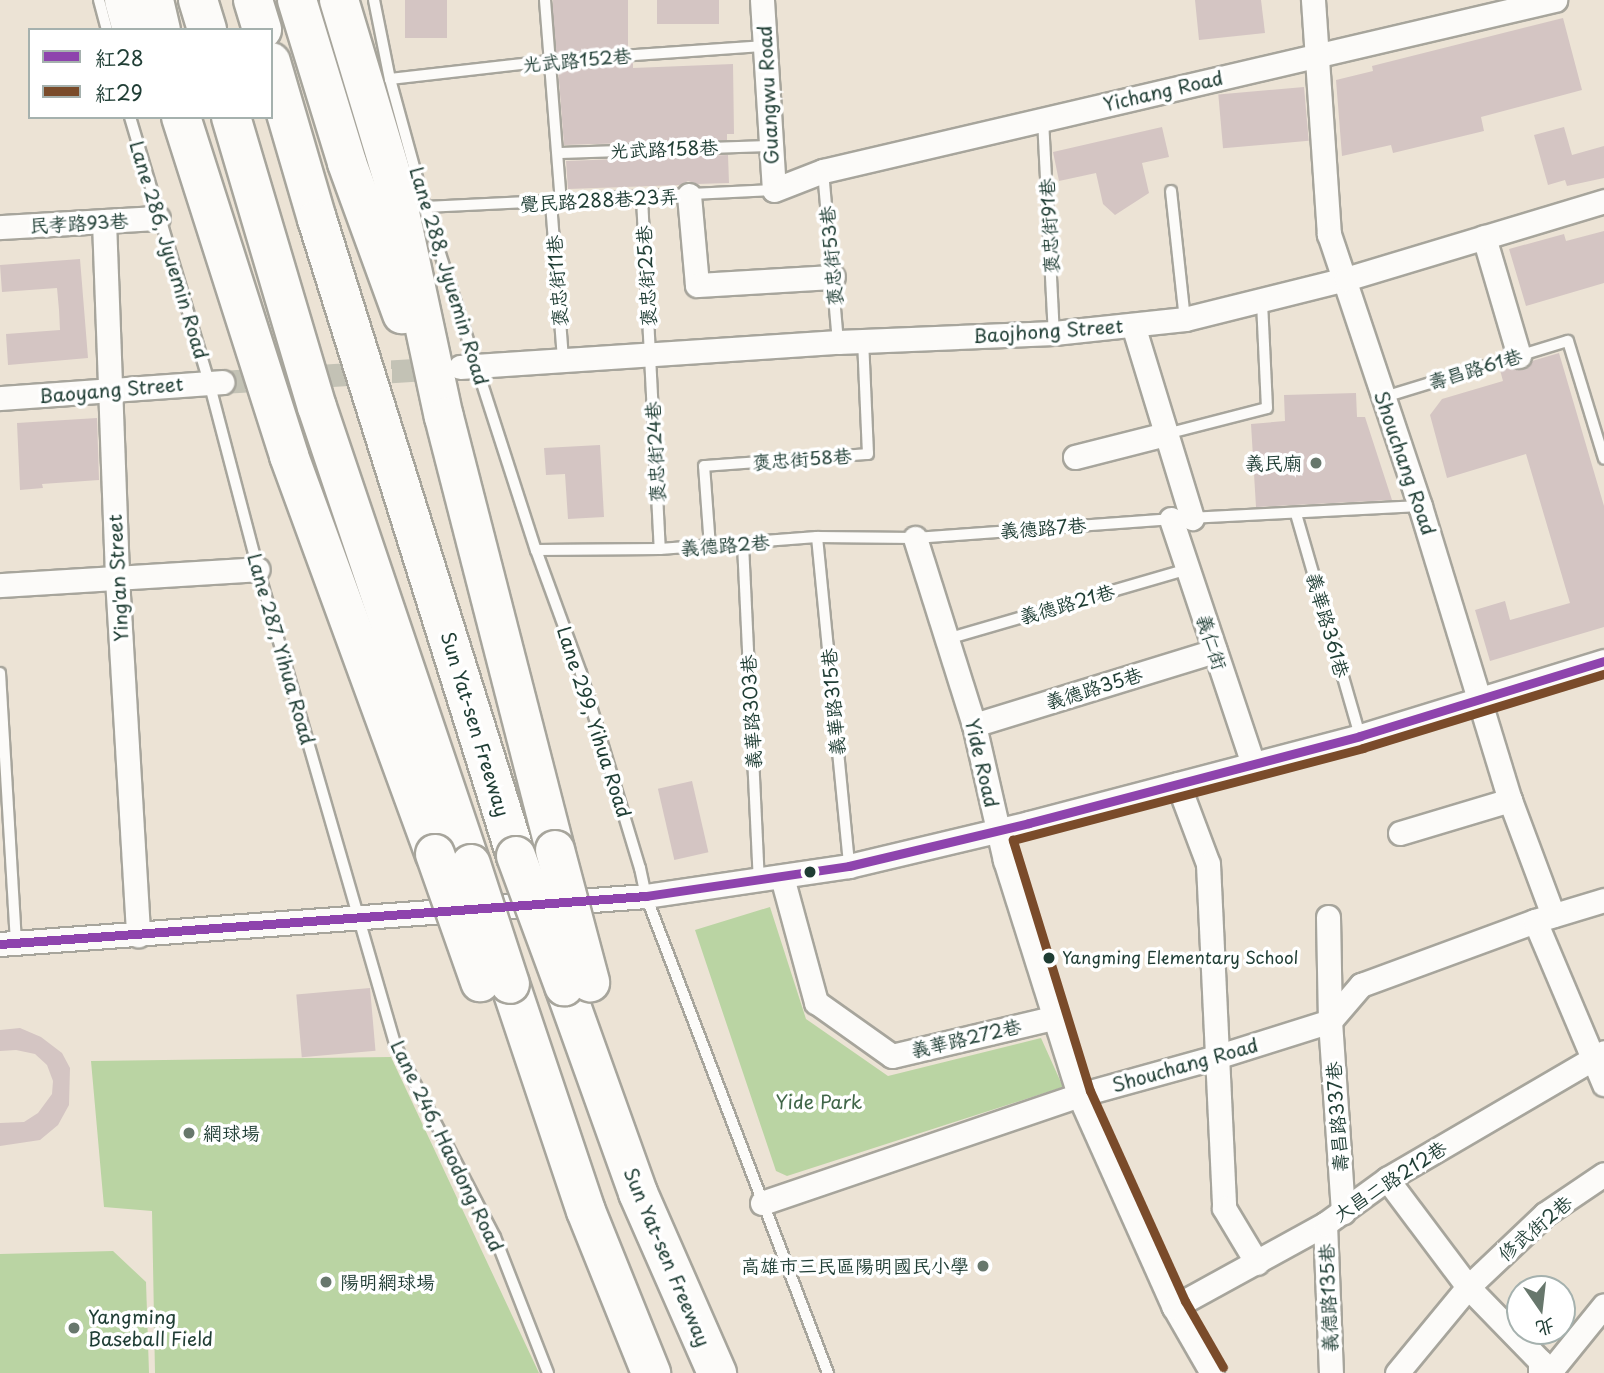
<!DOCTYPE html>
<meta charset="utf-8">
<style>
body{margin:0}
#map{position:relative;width:1604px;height:1373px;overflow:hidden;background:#ece3d5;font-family:"Playpen Sans","LXGW WenKai TC",sans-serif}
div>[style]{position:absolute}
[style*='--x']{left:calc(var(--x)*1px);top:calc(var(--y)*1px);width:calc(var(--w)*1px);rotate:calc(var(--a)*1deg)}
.green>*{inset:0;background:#bad4a3}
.building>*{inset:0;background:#d4c5c3;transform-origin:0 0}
.minor-tunnel>*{height:23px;margin-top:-11.5px;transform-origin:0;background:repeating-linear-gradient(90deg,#c3c2b5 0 23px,transparent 0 34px)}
.roads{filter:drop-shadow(2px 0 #a7a59c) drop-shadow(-2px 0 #a7a59c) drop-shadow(0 2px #a7a59c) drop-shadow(0 -2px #a7a59c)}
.service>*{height:10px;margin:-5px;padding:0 5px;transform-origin:5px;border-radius:5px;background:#fcfbf9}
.minor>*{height:23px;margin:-11.5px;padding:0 11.5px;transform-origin:11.5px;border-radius:11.5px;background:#fcfbf9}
.motorway>*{height:38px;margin:-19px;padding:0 19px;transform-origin:19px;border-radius:19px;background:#fcfbf9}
.bridges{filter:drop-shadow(2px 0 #a7a59c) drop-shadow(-2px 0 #a7a59c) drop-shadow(0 2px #a7a59c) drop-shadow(0 -2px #a7a59c)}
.motorway-bridge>*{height:38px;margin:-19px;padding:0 19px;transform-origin:19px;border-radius:19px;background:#fcfbf9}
.bus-1>*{height:9px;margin:-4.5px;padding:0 4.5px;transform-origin:4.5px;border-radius:4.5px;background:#8e44ad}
.bus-2>*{height:9px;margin:-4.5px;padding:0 4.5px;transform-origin:4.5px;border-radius:4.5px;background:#7a4b2a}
.dots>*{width:19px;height:19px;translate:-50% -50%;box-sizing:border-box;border:4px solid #fff;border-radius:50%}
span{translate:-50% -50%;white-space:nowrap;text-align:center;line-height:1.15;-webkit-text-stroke:7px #fff;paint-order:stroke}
.bus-label{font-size:17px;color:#1f3d34}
.left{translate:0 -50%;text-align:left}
.street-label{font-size:19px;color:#1f3d34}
.poi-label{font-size:19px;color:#1f3d34}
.right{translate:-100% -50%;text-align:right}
.park-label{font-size:19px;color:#416649}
.legend{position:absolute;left:28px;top:28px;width:245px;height:91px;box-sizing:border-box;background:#fff;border:2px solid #a5b1ae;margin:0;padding:9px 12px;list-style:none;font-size:21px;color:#1f3d34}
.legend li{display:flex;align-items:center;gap:14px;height:35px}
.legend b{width:35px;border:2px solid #a5b1ae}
.north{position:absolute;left:1506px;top:1275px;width:70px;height:70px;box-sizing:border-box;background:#fff;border:2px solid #a5b1ae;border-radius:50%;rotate:166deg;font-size:19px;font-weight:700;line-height:28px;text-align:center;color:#1f3d34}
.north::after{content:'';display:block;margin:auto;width:24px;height:32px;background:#67776c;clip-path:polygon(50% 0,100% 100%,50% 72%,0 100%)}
</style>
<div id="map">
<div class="green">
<i style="clip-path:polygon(770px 907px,806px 1019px,888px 1076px,1041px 1038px,1063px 1087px,787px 1176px,776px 1171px,695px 930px)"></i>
<i style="clip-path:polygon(391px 1057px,539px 1373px,155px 1373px,152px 1211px,104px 1207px,91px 1061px)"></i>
<i style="clip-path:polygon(113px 1251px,146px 1282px,149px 1373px,0 1373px,0 1254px)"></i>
</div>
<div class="building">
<i style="left:405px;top:0;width:42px;height:38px"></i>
<i style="left:553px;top:0;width:75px;height:53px"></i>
<i style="left:657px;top:0;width:62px;height:24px"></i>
<i style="clip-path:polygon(1195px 0,1261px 0,1265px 33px,1199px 40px)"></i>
<i style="clip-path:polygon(1563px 18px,1582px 90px,1481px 117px,1484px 131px,1393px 153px,1391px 145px,1342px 156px,1336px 80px,1373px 71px,1372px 66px)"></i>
<i style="clip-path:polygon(633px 63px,633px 68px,733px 64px,734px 134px,727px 134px,727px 140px,564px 145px,558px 68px)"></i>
<i style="left:1304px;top:87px;width:54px;height:86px;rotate:85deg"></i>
<i style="clip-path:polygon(1162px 127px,1169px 157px,1142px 163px,1149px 193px,1115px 215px,1103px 204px,1096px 173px,1059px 181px,1053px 152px)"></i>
<i style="clip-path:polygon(1564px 127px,1572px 155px,1604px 146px,1604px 178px,1567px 186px,1565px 180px,1548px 185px,1534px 135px)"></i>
<i style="clip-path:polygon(728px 155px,729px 183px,697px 184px,688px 181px,680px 185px,568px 189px,566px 161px)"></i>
<i style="clip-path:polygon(1604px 231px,1604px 283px,1526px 306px,1509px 249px,1564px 234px,1566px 241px)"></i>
<i style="clip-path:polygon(80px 259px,88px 358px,8px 365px,6px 334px,60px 330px,59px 310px,57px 288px,2px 292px,0 265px)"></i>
<i style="clip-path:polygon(1559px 353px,1604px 506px,1604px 627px,1490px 661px,1475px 610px,1505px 601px,1510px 620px,1570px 603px,1526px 454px,1447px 478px,1430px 415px,1442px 399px,1503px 381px,1500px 370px,1511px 367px,1524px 369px,1532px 361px)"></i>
<i style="clip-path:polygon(1356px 393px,1357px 417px,1365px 417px,1392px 500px,1256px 507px,1251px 424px,1285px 421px,1284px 395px)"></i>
<i style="clip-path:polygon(97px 418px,99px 480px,42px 484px,43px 488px,20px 490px,17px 423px)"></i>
<i style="clip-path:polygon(600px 445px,604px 517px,568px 519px,565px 474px,546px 475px,544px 448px)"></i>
<i style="left:692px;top:781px;width:73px;height:35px;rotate:77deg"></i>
<i style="left:370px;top:988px;width:63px;height:74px;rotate:85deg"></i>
<i style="clip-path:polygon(20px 1028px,41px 1037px,62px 1053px,70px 1068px,69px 1105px,58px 1125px,40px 1140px,0 1146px,0 1123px,24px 1122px,38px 1113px,52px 1094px,53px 1081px,47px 1065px,35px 1054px,16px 1050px,0 1051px,0 1030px)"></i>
</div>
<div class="minor-tunnel">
<i style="--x:222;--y:382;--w:221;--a:-3.6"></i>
</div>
<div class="roads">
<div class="service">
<i style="--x:99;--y:0;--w:31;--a:75"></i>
<i style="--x:374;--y:0;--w:81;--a:78.6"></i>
<i style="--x:390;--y:79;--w:133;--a:74.7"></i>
<i style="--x:425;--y:207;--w:361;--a:72.1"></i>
<i style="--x:536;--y:550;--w:131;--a:69.9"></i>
<i style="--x:581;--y:673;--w:204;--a:73.2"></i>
<i style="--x:640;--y:868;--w:29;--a:78"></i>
<i style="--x:646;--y:896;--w:511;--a:69.12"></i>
<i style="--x:545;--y:0;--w:204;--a:85.5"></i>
<i style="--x:390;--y:79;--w:160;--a:-6.5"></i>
<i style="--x:549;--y:61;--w:217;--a:-4"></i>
<i style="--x:130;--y:117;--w:277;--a:73.4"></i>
<i style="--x:209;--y:382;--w:193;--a:75.3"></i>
<i style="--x:258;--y:569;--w:495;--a:73.9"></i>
<i style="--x:395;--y:1045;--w:216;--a:62.5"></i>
<i style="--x:495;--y:1237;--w:146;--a:68.7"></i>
<i style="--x:1043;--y:119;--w:214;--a:87.1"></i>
<i style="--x:558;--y:153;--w:213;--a:-1.9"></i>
<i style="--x:823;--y:171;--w:172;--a:85"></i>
<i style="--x:1171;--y:191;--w:129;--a:83.8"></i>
<i style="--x:642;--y:198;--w:351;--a:87.1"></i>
<i style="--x:551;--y:203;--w:157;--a:85.6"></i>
<i style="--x:425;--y:207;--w:349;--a:-2.8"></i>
<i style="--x:1381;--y:398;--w:195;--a:-17"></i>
<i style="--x:1568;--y:341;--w:123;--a:73"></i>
<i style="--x:1166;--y:434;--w:104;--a:-14.4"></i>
<i style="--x:1267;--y:408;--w:108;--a:-92.7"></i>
<i style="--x:1296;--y:514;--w:231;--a:73.9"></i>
<i style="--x:1189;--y:518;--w:231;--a:-3"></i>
<i style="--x:817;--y:537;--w:331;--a:84.4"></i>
<i style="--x:743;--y:544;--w:335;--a:87.3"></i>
<i style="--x:710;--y:547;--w:81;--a:-94.2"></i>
<i style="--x:704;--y:466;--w:164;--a:-4.2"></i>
<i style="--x:868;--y:454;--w:113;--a:-92.5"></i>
<i style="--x:536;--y:550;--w:124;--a:-0.5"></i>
<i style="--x:660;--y:549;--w:157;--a:-4.4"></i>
<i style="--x:817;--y:537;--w:98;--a:0.6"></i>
<i style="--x:915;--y:538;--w:259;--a:-4.2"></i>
<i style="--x:947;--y:639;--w:251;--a:-16.2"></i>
<i style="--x:0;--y:673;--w:270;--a:86.6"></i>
</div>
<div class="minor">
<i style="--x:762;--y:0;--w:190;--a:86.4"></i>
<i style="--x:774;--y:190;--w:53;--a:-21.2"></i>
<i style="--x:823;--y:171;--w:752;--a:-13.15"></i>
<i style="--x:1313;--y:0;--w:235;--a:86.1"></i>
<i style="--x:1329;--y:234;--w:287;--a:71.5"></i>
<i style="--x:1420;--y:506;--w:307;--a:73"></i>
<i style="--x:1510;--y:800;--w:123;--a:69.5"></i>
<i style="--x:689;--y:195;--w:90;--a:84.9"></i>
<i style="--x:697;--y:285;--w:136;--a:-3.4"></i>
<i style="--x:104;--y:221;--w:357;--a:87.9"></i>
<i style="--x:117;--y:578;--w:358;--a:86.6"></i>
<i style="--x:0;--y:227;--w:158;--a:-3.3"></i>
<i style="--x:1484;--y:237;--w:124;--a:73.6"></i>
<i style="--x:1133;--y:325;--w:202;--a:73"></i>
<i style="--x:460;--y:367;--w:379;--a:-3.8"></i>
<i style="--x:838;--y:342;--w:216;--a:-2.4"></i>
<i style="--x:1054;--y:333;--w:132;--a:-6.1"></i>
<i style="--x:1185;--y:319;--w:166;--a:-14"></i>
<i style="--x:1346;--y:279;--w:270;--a:-16.8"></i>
<i style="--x:0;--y:398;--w:223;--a:-4.1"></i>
<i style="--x:1075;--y:457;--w:94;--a:-14.2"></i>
<i style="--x:1171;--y:519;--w:258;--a:71.5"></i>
<i style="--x:915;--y:538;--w:196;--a:72.5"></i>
<i style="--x:974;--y:725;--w:139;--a:77.1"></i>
<i style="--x:1005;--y:860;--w:246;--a:72.5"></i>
<i style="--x:1079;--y:1095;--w:232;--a:65.9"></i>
<i style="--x:1174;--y:1307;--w:76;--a:60.1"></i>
<i style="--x:0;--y:585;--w:258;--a:-3.5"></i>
<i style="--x:974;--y:725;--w:252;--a:-17.1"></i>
<i style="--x:1178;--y:784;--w:85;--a:69.4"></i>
<i style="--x:1208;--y:864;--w:344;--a:87.3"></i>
<i style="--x:1224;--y:1208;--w:64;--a:59"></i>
<i style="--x:1400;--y:833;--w:115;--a:-16.7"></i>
<i style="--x:782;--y:877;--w:130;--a:74.8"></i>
<i style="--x:816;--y:1002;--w:93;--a:35.4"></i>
<i style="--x:892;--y:1056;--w:165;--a:-13.3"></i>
<i style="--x:1328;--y:917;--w:104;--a:88.9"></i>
<i style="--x:1330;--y:1021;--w:192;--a:86.1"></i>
<i style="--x:1535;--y:921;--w:177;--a:67.1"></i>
<i style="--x:0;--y:944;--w:648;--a:-4.25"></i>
<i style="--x:646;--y:896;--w:205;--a:-8.4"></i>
<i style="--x:849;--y:866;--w:185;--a:-13.4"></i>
<i style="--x:1029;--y:823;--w:342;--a:-14.7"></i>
<i style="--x:1360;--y:736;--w:255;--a:-17.1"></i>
<i style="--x:1387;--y:1179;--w:135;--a:53.1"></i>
<i style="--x:1468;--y:1287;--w:103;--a:45.8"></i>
<i style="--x:1540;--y:1361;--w:12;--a:90"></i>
<i style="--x:762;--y:1203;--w:335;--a:-18.8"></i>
<i style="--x:1079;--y:1095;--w:142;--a:-15.5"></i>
<i style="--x:1216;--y:1057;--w:120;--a:-17.5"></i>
<i style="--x:1330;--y:1021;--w:48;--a:-49.3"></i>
<i style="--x:1361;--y:985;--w:185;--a:-20.2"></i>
<i style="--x:1535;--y:921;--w:72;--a:-16.9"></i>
<i style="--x:1325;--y:1224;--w:149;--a:87.7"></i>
<i style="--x:1174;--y:1307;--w:172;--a:-28.8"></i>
<i style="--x:1325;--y:1224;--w:77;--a:-36"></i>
<i style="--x:1387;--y:1179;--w:251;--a:-30.3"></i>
<i style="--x:1397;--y:1373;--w:112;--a:-50.5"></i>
<i style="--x:1468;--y:1287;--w:106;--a:-43.5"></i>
<i style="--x:1545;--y:1214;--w:71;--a:-34.1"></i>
<i style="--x:1549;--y:1373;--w:87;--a:-51"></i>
</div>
<div class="motorway">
<i style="--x:124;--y:0;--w:31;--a:75"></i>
<i style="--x:154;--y:0;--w:31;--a:77"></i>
<i style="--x:198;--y:0;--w:31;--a:73"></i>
<i style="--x:253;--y:0;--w:31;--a:73"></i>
<i style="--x:297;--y:0;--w:170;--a:72.9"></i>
<i style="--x:347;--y:163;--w:161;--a:70"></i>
<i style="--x:339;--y:0;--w:188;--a:73.3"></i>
<i style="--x:393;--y:180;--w:242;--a:77.9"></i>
<i style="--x:444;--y:417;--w:447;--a:75.6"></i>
<i style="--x:271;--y:62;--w:164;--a:73.7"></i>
<i style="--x:317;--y:219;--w:667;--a:72.65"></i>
<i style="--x:181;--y:117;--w:356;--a:72.3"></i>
<i style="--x:289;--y:456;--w:424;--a:69.9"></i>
<i style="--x:231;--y:117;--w:302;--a:73.5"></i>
<i style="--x:317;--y:407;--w:482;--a:71.4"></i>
<i style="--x:510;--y:984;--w:239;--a:71.5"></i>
<i style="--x:586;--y:1211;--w:175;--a:68.1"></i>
<i style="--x:564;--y:986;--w:220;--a:70.3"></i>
<i style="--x:638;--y:1193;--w:197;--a:66.3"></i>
</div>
</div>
<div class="bridges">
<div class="motorway-bridge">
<i style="--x:555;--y:850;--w:137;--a:75.1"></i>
<i style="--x:435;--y:854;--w:136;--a:70.6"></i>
<i style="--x:516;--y:856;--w:139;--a:69.7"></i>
<i style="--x:471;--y:864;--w:126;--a:72"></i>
</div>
</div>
<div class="bus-1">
<i style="--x:0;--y:944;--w:648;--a:-4.25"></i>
<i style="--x:646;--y:896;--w:205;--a:-8.4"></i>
<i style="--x:849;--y:866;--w:185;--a:-13.4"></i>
<i style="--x:1029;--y:823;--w:342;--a:-14.7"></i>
<i style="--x:1360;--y:736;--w:255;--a:-17.1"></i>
</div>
<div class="bus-2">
<i style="--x:1223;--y:1367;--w:76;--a:-119.9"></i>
<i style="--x:1185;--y:1301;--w:230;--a:-114.3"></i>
<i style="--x:1090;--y:1091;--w:263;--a:-107.1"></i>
<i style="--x:1013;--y:840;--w:362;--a:-14.7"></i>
<i style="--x:1363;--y:748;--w:252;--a:-17.1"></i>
</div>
<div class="dots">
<i style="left:1316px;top:463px;background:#67776c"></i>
<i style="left:810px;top:872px;background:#1f3d34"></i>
<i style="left:1049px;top:958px;background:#1f3d34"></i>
<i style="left:189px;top:1133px;background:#67776c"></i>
<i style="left:983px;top:1266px;background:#67776c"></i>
<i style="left:326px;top:1282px;background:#67776c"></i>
<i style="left:74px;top:1328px;background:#67776c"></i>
</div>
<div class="bus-label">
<span class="left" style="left:1062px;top:958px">Yangming Elementary School</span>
</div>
<div class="street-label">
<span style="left:577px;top:60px;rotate:-5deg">光武路152巷</span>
<span style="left:1163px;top:91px;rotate:-13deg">Yichang Road</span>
<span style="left:768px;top:95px;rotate:-93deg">Guangwu Road</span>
<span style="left:664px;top:149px;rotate:-2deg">光武路158巷</span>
<span style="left:599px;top:200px;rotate:-3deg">覺民路288巷23弄</span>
<span style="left:79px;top:223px;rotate:-3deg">民孝路93巷</span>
<span style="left:1049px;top:226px;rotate:-93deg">褒忠街91巷</span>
<span style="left:169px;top:250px;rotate:73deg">Lane 286, Jyuemin Road</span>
<span style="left:831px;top:256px;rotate:-95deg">褒忠街53巷</span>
<span style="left:449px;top:276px;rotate:73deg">Lane 288, Jyuemin Road</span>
<span style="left:646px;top:276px;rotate:-93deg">褒忠街25巷</span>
<span style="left:557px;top:281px;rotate:-94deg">褒忠街11巷</span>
<span style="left:1048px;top:331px;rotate:-4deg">Baojhong Street</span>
<span style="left:1475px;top:369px;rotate:-17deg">壽昌路61巷</span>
<span style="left:111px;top:390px;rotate:-5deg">Baoyang Street</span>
<span style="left:655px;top:452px;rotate:-93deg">褒忠街24巷</span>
<span style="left:802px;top:459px;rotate:-4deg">褒忠街58巷</span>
<span style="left:1405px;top:463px;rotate:71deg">Shouchang Road</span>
<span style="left:1043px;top:528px;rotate:-4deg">義德路7巷</span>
<span style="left:725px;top:545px;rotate:-4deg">義德路2巷</span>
<span style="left:118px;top:578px;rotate:-93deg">Ying'an Street</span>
<span style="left:1067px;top:604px;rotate:-16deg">義德路21巷</span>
<span style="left:1328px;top:625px;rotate:74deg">義華路361巷</span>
<span style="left:1212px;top:642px;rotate:72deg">義仁街</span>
<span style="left:281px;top:649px;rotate:74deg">Lane 287, Yihua Road</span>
<span style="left:1094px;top:688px;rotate:-17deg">義德路35巷</span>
<span style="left:833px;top:702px;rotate:-95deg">義華路315巷</span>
<span style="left:751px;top:712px;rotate:-93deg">義華路303巷</span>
<span style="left:594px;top:722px;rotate:72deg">Lane 299, Yihua Road</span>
<span style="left:475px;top:724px;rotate:73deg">Sun Yat-sen Freeway</span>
<span style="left:982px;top:763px;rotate:77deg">Yide Road</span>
<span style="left:966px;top:1038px;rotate:-13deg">義華路272巷</span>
<span style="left:1185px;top:1065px;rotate:-16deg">Shouchang Road</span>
<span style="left:1337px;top:1117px;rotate:-94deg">壽昌路337巷</span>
<span style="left:447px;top:1146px;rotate:64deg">Lane 246, Haodong Road</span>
<span style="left:1390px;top:1181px;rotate:-33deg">大昌二路212巷</span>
<span style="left:1535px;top:1228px;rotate:-40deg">修武街2巷</span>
<span style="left:667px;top:1257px;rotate:67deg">Sun Yat-sen Freeway</span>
<span style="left:1328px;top:1298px;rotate:-92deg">義德路135巷</span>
</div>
<div class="poi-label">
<span class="right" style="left:1302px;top:463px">義民廟</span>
<span class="left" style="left:203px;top:1133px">網球場</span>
<span class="right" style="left:969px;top:1266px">高雄市三民區陽明國民小學</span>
<span class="left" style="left:340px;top:1282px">陽明網球場</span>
<span class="left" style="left:88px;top:1328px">Yangming<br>Baseball Field</span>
</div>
<div class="park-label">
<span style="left:819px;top:1102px">Yide Park</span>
</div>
<ul class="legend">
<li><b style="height:9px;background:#8e44ad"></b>紅28</li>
<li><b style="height:9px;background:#7a4b2a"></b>紅29</li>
</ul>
<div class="north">北</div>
</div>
